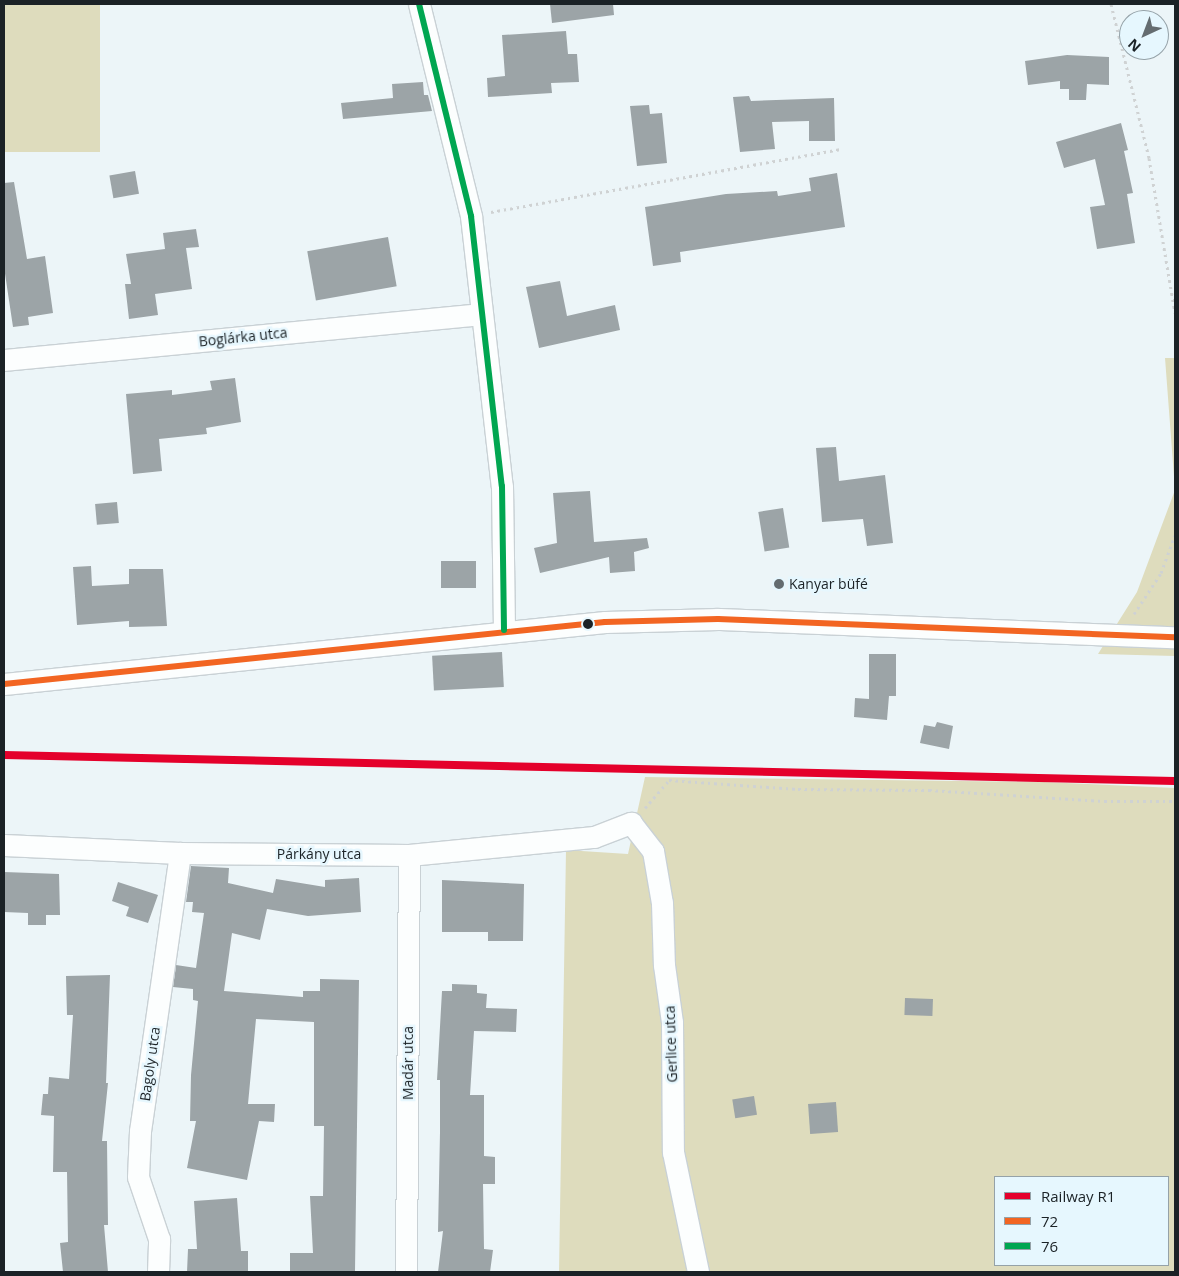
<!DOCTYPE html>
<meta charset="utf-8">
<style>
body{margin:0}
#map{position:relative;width:1179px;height:1276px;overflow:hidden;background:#ecf5f8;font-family:"Open Sans",sans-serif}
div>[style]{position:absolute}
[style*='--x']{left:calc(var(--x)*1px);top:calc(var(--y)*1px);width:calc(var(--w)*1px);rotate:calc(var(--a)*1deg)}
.green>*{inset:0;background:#dedcbd;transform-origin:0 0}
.building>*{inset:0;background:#9ca4a7;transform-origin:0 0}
.path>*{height:3px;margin-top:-1.5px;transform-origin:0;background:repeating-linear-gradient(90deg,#cfd2d3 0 2.5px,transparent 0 6.5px)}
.roads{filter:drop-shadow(1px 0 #c9d1d5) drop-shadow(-1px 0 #c9d1d5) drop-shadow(0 1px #c9d1d5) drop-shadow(0 -1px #c9d1d5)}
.minor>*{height:21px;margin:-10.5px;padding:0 10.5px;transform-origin:10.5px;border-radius:10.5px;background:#fcfefe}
.bus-1>*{height:6px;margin:-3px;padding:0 3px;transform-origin:3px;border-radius:3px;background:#f26522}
.bus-2>*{height:6px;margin:-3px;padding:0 3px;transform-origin:3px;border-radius:3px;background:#00a651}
.rail-1>*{height:8px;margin:-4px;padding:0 4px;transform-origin:4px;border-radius:4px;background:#e4002b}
.dots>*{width:14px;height:14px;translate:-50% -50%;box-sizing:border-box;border:2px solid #e6f7fe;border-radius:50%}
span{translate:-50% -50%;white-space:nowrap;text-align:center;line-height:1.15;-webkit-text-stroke:5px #e6f7fe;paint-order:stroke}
.street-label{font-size:14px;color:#1b2226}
.poi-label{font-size:14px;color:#1b2226}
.left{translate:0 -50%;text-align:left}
.frame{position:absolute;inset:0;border:5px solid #1b2226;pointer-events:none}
.legend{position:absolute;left:994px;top:1176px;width:175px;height:90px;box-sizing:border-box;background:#e6f7fe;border:1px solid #95a2a8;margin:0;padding:6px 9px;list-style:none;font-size:15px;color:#1b2226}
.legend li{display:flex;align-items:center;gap:10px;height:25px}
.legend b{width:25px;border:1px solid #95a2a8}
.north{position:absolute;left:1119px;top:10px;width:50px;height:50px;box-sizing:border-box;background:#e6f7fe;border:1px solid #95a2a8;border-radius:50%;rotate:223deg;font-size:14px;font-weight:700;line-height:20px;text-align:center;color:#1b2226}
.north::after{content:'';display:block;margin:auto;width:18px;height:22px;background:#646c70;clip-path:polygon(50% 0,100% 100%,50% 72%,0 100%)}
</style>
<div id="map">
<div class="green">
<i style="left:4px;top:4px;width:96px;height:148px"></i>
<i style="clip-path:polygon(1165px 358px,1175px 358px,1175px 656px,1098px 654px,1137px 592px,1175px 490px)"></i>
<i style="clip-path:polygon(evenodd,645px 777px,1044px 782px,1175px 788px,1175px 1272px,559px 1272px,566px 850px,628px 854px,645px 777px,995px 1177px,1168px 1177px,1168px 1265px,995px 1265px,995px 1177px)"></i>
</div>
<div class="building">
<i style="clip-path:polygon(550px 4px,613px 4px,614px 15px,552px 23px)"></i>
<i style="clip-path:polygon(566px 31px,568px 54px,577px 54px,579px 82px,551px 83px,552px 93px,488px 97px,487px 78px,505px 76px,502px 35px)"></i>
<i style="clip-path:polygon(1067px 55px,1109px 57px,1109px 85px,1087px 84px,1086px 100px,1069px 100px,1069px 89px,1060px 89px,1060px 81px,1028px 85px,1025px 61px)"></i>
<i style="clip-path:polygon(423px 82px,424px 95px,428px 95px,432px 111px,343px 119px,341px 103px,393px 98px,392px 84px)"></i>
<i style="clip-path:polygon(749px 96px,751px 101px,834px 98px,835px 141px,809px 141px,809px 121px,772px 122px,775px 149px,740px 152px,733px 97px)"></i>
<i style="clip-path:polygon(649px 105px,650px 114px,662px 113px,667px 163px,637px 166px,630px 106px)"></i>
<i style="clip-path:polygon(1121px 123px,1128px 150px,1124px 151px,1133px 193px,1127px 194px,1135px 243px,1097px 249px,1090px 207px,1105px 205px,1095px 159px,1064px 168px,1056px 142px)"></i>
<i style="left:135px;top:171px;width:23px;height:26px;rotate:80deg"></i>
<i style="clip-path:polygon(837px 173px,845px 227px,680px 252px,681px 262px,653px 266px,645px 207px,726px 194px,777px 191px,778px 196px,811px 191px,809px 178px)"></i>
<i style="clip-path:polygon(14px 182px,27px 259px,45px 256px,53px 313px,28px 317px,29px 325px,13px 327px,4px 267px,4px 183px)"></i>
<i style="clip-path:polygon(196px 229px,199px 247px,186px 248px,192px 289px,155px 294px,158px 315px,129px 319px,125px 284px,131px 284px,126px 254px,165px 249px,163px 233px)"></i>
<i style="left:388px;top:237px;width:50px;height:82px;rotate:80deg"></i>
<i style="clip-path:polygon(560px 281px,567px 316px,615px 305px,620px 330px,539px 348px,526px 287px)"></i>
<i style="clip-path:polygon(235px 378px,241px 422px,206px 428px,207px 434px,159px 439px,162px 471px,133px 474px,126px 394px,172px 390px,172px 395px,212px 390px,210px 381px)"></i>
<i style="clip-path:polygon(836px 447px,839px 481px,885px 475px,893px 543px,867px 546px,863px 519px,822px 522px,816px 448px)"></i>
<i style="clip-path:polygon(590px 491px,594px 542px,647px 538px,649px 548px,634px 552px,635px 571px,610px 573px,609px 557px,540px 573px,534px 548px,557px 543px,553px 493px)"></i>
<i style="left:117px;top:502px;width:21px;height:22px;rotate:85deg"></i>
<i style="left:783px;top:508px;width:40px;height:25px;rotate:81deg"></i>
<i style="left:441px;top:561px;width:35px;height:27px"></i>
<i style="clip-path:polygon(91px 566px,92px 586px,129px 584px,129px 569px,163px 569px,167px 626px,129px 627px,129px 621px,77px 625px,73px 567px)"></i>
<i style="left:502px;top:652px;width:35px;height:70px;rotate:87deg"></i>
<i style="clip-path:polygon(869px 654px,896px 654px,896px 696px,889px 696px,887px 720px,854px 717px,855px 698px,869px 699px)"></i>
<i style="clip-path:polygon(937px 722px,953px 726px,949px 749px,920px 743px,924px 725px,935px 727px)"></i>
<i style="clip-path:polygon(191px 866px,229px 868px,228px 883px,273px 893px,276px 879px,325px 887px,325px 880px,359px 878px,361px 912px,308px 916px,267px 909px,260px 940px,232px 933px,224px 991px,303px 997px,303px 991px,320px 991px,320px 979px,359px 980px,355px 1272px,290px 1272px,290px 1253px,313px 1253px,310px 1196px,323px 1196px,324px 1126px,314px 1126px,314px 1022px,256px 1019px,248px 1104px,275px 1104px,274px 1122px,259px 1121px,247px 1180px,187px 1168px,196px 1121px,190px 1121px,191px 1075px,198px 1001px,193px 1000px,193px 989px,173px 987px,176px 965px,196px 968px,204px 913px,192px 912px,193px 902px,186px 902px)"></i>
<i style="clip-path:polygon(4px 872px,59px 874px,60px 915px,46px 915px,46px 925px,28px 925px,28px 913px,4px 912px)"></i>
<i style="clip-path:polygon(442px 880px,524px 884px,523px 941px,488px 941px,488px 932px,442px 932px)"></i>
<i style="clip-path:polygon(118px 882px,158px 895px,148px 923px,126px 916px,129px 907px,112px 901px)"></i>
<i style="clip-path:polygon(110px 975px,106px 1083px,108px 1083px,102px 1141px,107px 1141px,108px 1225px,104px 1225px,108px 1272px,63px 1272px,60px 1243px,68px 1242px,67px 1172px,53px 1172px,54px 1116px,41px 1115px,43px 1094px,48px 1094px,49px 1077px,69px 1079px,73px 1015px,67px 1015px,66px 976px)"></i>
<i style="clip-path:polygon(452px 984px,477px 985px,477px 993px,487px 994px,486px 1008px,517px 1009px,516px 1032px,474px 1031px,470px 1095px,484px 1095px,484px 1156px,495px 1157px,495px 1184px,483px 1184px,484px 1249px,493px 1250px,490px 1272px,438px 1272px,443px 1231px,438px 1232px,440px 1132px,440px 1080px,437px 1080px,442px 991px,452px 991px)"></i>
<i style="left:905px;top:998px;width:28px;height:17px;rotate:2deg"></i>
<i style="left:754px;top:1096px;width:19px;height:22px;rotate:81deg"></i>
<i style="left:836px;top:1102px;width:30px;height:28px;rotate:86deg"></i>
<i style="clip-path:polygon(237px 1198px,241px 1251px,248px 1251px,248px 1272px,187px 1272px,188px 1249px,197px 1249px,194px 1201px)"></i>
</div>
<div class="path">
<i style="--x:1111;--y:4;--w:159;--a:76.1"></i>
<i style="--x:1149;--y:158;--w:157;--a:80.5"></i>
<i style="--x:491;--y:212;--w:357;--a:-10.2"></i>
<i style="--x:1134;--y:614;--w:49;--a:-56.6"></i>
<i style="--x:1161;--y:573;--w:40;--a:-69.8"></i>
<i style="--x:645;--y:808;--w:37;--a:-49"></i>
<i style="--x:669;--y:780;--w:129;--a:4"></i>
<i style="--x:798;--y:789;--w:131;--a:0.4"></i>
<i style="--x:929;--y:790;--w:175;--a:3.6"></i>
<i style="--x:1104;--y:801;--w:71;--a:0"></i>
</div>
<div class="roads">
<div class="minor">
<i style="--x:419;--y:4;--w:218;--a:76.2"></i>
<i style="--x:471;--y:216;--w:272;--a:83.5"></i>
<i style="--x:502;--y:486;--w:144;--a:89.2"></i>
<i style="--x:4;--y:360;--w:480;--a:-5.5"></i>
<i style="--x:4;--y:684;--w:604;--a:-5.89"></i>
<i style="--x:605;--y:622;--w:113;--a:-1.5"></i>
<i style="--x:718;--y:619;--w:457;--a:2.3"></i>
<i style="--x:4;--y:845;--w:176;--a:2.6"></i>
<i style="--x:180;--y:853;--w:229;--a:0.5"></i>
<i style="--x:409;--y:855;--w:186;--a:-5.6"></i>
<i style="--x:594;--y:837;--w:40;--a:-21"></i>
<i style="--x:631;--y:823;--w:36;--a:52"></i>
<i style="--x:653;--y:851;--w:53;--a:80.2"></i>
<i style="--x:662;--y:903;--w:62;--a:88.2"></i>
<i style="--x:664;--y:965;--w:58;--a:82"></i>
<i style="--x:672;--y:1022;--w:130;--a:89.6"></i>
<i style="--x:673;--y:1152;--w:123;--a:78.2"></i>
<i style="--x:158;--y:1272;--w:33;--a:-88"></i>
<i style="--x:159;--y:1239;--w:65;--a:-108.7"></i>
<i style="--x:138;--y:1177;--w:46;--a:-87.5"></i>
<i style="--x:140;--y:1131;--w:281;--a:-81.8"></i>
<i style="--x:406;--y:1272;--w:417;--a:-89.6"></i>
</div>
</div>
<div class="bus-1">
<i style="--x:4;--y:684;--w:604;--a:-5.89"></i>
<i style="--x:605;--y:622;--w:113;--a:-1.5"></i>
<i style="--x:718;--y:619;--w:457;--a:2.3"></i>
</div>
<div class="bus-2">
<i style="--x:419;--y:4;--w:218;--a:76.2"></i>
<i style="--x:471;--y:216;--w:272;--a:83.5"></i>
<i style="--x:502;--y:486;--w:144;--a:89.2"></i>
</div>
<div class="rail-1">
<i style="--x:4;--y:755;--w:1171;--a:1.27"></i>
</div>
<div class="dots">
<i style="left:779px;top:584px;background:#646c70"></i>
<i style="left:588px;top:624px;background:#1b2226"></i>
</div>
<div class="street-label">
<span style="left:243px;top:337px;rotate:-6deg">Boglárka utca</span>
<span style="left:319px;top:854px">Párkány utca</span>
<span style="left:671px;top:1044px;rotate:-92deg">Gerlice utca</span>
<span style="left:408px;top:1063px;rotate:-90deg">Madár utca</span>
<span style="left:150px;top:1064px;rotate:-82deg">Bagoly utca</span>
</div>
<div class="poi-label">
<span class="left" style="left:789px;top:584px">Kanyar büfé</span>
</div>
<div class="frame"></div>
<ul class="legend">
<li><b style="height:6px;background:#e4002b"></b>Railway R1</li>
<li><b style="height:6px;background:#f26522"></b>72</li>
<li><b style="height:6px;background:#00a651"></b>76</li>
</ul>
<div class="north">N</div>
</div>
